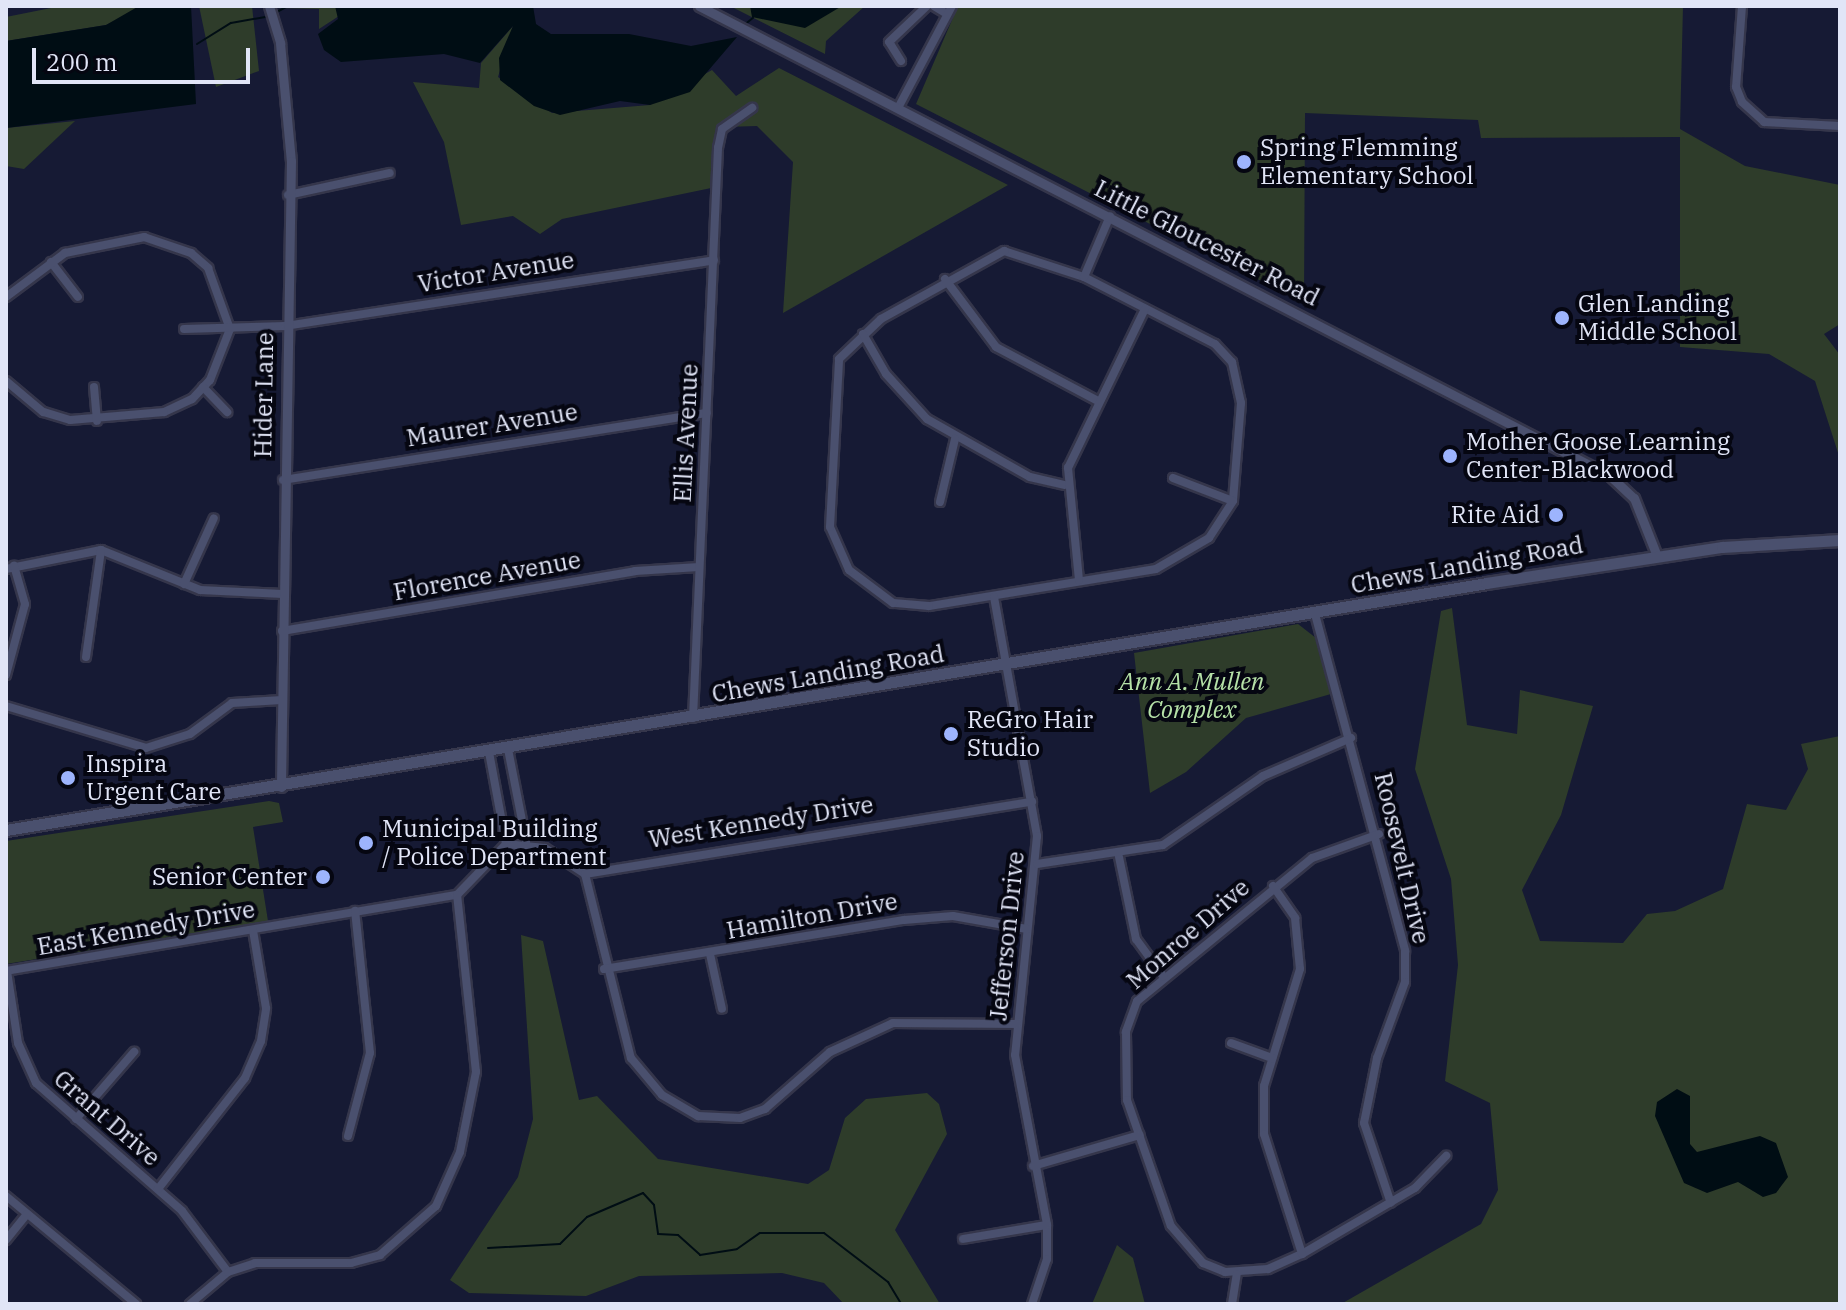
<!DOCTYPE html>
<style>
body{margin:0}
#map{position:relative;width:1846px;height:1310px;overflow:hidden;background:#161a34;font-family:"IBM Plex Serif",serif}
div>[style]{position:absolute}
[style*='--x']{left:calc(var(--x)*1px);top:calc(var(--y)*1px);width:calc(var(--w)*1px);rotate:calc(var(--a)*1deg)}
.green>*{inset:0;background:#2e3c2a}
.water>*{inset:0;background:#000d14}
.stream>*{height:2px;margin:-1px;padding:0 1px;transform-origin:1px;border-radius:1px;background:#000d14}
.roads{filter:drop-shadow(2px 0 #35364b) drop-shadow(-2px 0 #35364b) drop-shadow(0 2px #35364b) drop-shadow(0 -2px #35364b)}
.minor>*{height:8px;margin:-4px;padding:0 4px;transform-origin:4px;border-radius:4px;background:#4a506e}
.tertiary>*{height:9px;margin:-4.5px;padding:0 4.5px;transform-origin:4.5px;border-radius:4.5px;background:#4a506e}
.secondary>*{height:11px;margin:-5.5px;padding:0 5.5px;transform-origin:5.5px;border-radius:5.5px;background:#4a506e}
.dots>*{width:22px;height:22px;translate:-50% -50%;box-sizing:border-box;border:4px solid #050611;border-radius:50%}
span{translate:-50% -50%;white-space:nowrap;text-align:center;line-height:1.15;-webkit-text-stroke:8px #050611;paint-order:stroke}
.poi-label{font-size:24px;color:#e1e5f7}
.left{translate:0 -50%;text-align:left}
.right{translate:-100% -50%;text-align:right}
.street-label{font-size:24px;color:#e1e5f7}
.park-label{font-size:24px;color:#b6e2a8;font-style:italic}
.frame{position:absolute;inset:0;border:8px solid #e1e5f7;pointer-events:none}
.scale{position:absolute;left:32px;top:48px;width:218px;height:36px;box-sizing:border-box;border:4px solid #e1e5f7;border-top:0;padding-left:10px;font-size:24px;line-height:28px;white-space:nowrap;color:#e1e5f7;-webkit-text-stroke:6px #050611;paint-order:stroke}
</style>
<div id="map">
<div class="green">
<i style="clip-path:polygon(61px 6px,148px 6px,106px 25px,6px 41px,6px 17px)"></i>
<i style="clip-path:polygon(199px 6px,252px 6px,259px 71px,216px 87px)"></i>
<i style="clip-path:polygon(336px 6px,339px 16px,319px 29px,319px 9px,278px 8px)"></i>
<i style="clip-path:polygon(730px 6px,865px 6px,826px 41px,825px 54px)"></i>
<i style="clip-path:polygon(958px 6px,1683px 6px,1680px 129px,1745px 166px,1840px 185px,1840px 324px,1824px 334px,1840px 355px,1840px 459px,1815px 381px,1769px 354px,1680px 347px,1680px 137px,1481px 138px,1478px 120px,1305px 113px,1304px 303px,916px 104px)"></i>
<i style="clip-path:polygon(513px 26px,498px 77px,552px 113px,650px 105px,712px 70px,736px 96px,779px 68px,1008px 185px,783px 313px,793px 162px,757px 126px,724px 127px,716px 187px,562px 219px,540px 234px,513px 216px,461px 225px,444px 142px,413px 82px,479px 88px,481px 63px)"></i>
<i style="clip-path:polygon(75px 121px,24px 169px,6px 166px,6px 128px)"></i>
<i style="clip-path:polygon(1452px 608px,1467px 725px,1517px 734px,1520px 690px,1593px 706px,1561px 815px,1522px 890px,1540px 941px,1623px 943px,1647px 914px,1675px 911px,1723px 889px,1747px 804px,1786px 810px,1808px 769px,1801px 744px,1840px 736px,1840px 1304px,1341px 1304px,1481px 1224px,1498px 1190px,1490px 1103px,1445px 1081px,1458px 965px,1451px 879px,1415px 769px,1441px 611px)"></i>
<i style="clip-path:polygon(1298px 624px,1316px 638px,1331px 694px,1246px 718px,1186px 772px,1150px 793px,1134px 653px)"></i>
<i style="clip-path:polygon(269px 801px,279px 803px,283px 822px,253px 827px,268px 921px,6px 964px,6px 841px)"></i>
<i style="clip-path:polygon(521px 935px,543px 941px,579px 1100px,597px 1096px,658px 1159px,808px 1184px,829px 1170px,845px 1118px,866px 1099px,927px 1093px,939px 1104px,947px 1134px,895px 1230px,940px 1304px,844px 1304px,824px 1283px,782px 1273px,639px 1276px,586px 1296px,469px 1293px,450px 1280px,518px 1177px,533px 1119px)"></i>
<i style="clip-path:polygon(1117px 1245px,1133px 1258px,1145px 1304px,1092px 1304px)"></i>
</div>
<div class="water">
<i style="clip-path:polygon(139px 6px,191px 6px,196px 104px,6px 128px,6px 41px,106px 25px)"></i>
<i style="clip-path:polygon(335px 6px,533px 6px,536px 24px,551px 34px,629px 34px,691px 46px,737px 37px,690px 92px,650px 105px,620px 101px,560px 115px,534px 106px,500px 80px,499px 58px,513px 26px,480px 63px,444px 54px,341px 62px,324px 50px,318px 34px,338px 19px)"></i>
<i style="clip-path:polygon(750px 6px,842px 6px,805px 28px,752px 17px)"></i>
<i style="clip-path:polygon(1677px 1089px,1690px 1096px,1690px 1144px,1697px 1152px,1760px 1136px,1776px 1143px,1788px 1177px,1776px 1193px,1763px 1197px,1738px 1182px,1707px 1193px,1684px 1183px,1655px 1116px,1657px 1102px)"></i>
</div>
<div class="stream">
<i style="--x:275;--y:13;--w:15;--a:-28"></i>
<i style="--x:743;--y:26;--w:13;--a:-39"></i>
<i style="--x:197;--y:44;--w:40;--a:-32"></i>
<i style="--x:231;--y:23;--w:39;--a:-10"></i>
<i style="--x:488;--y:1248;--w:72;--a:-3.2"></i>
<i style="--x:560;--y:1244;--w:38;--a:-45"></i>
<i style="--x:587;--y:1217;--w:61;--a:-23.2"></i>
<i style="--x:643;--y:1193;--w:16;--a:47"></i>
<i style="--x:654;--y:1205;--w:29;--a:82"></i>
<i style="--x:658;--y:1234;--w:20;--a:3"></i>
<i style="--x:678;--y:1235;--w:30;--a:42"></i>
<i style="--x:700;--y:1255;--w:37;--a:-9"></i>
<i style="--x:737;--y:1249;--w:28;--a:-35"></i>
<i style="--x:760;--y:1233;--w:64;--a:0"></i>
<i style="--x:824;--y:1233;--w:81;--a:37.4"></i>
<i style="--x:888;--y:1282;--w:26;--a:59"></i>
<i style="--x:1704;--y:1304;--w:13;--a:0"></i>
</div>
<div class="roads">
<div class="minor">
<i style="--x:934;--y:6;--w:15;--a:32"></i>
<i style="--x:1742;--y:6;--w:81;--a:94.2"></i>
<i style="--x:1736;--y:87;--w:16;--a:68"></i>
<i style="--x:1742;--y:102;--w:30;--a:42"></i>
<i style="--x:1764;--y:122;--w:76;--a:3"></i>
<i style="--x:901;--y:61;--w:22;--a:-122"></i>
<i style="--x:889;--y:42;--w:52;--a:-43.5"></i>
<i style="--x:898;--y:108;--w:115;--a:-62.1"></i>
<i style="--x:288;--y:195;--w:104;--a:-12.2"></i>
<i style="--x:1004;--y:251;--w:84;--a:18"></i>
<i style="--x:1084;--y:277;--w:147;--a:27.1"></i>
<i style="--x:1215;--y:344;--w:25;--a:47"></i>
<i style="--x:1232;--y:362;--w:42;--a:77.6"></i>
<i style="--x:1241;--y:403;--w:98;--a:94.7"></i>
<i style="--x:1233;--y:501;--w:44;--a:123"></i>
<i style="--x:1209;--y:538;--w:61;--a:149.7"></i>
<i style="--x:1156;--y:569;--w:230;--a:170.7"></i>
<i style="--x:929;--y:606;--w:36;--a:-175"></i>
<i style="--x:893;--y:603;--w:55;--a:-143.1"></i>
<i style="--x:849;--y:570;--w:47;--a:-113.8"></i>
<i style="--x:830;--y:527;--w:168;--a:-86.9"></i>
<i style="--x:839;--y:359;--w:58;--a:-43.6"></i>
<i style="--x:881;--y:319;--w:141;--a:-28.9"></i>
<i style="--x:51;--y:262;--w:44;--a:52.4"></i>
<i style="--x:1084;--y:277;--w:66;--a:-66.9"></i>
<i style="--x:945;--y:279;--w:85;--a:53.1"></i>
<i style="--x:996;--y:347;--w:113;--a:27.9"></i>
<i style="--x:6;--y:297;--w:74;--a:-36.7"></i>
<i style="--x:65;--y:253;--w:81;--a:-11.4"></i>
<i style="--x:144;--y:237;--w:50;--a:18.8"></i>
<i style="--x:191;--y:253;--w:23;--a:41"></i>
<i style="--x:208;--y:268;--w:65;--a:70.2"></i>
<i style="--x:230;--y:329;--w:55;--a:111.4"></i>
<i style="--x:210;--y:380;--w:26;--a:133"></i>
<i style="--x:192;--y:399;--w:31;--a:155"></i>
<i style="--x:164;--y:412;--w:94;--a:175.1"></i>
<i style="--x:70;--y:420;--w:28;--a:-163"></i>
<i style="--x:43;--y:412;--w:48;--a:-140"></i>
<i style="--x:184;--y:329;--w:101;--a:-1.7"></i>
<i style="--x:285;--y:326;--w:434;--a:-8.7"></i>
<i style="--x:863;--y:334;--w:46;--a:60.1"></i>
<i style="--x:886;--y:374;--w:61;--a:47.7"></i>
<i style="--x:927;--y:419;--w:118;--a:29.4"></i>
<i style="--x:1030;--y:477;--w:35;--a:13"></i>
<i style="--x:94;--y:387;--w:34;--a:85"></i>
<i style="--x:203;--y:387;--w:35;--a:46"></i>
<i style="--x:1173;--y:478;--w:64;--a:21"></i>
<i style="--x:283;--y:480;--w:429;--a:-9"></i>
<i style="--x:940;--y:502;--w:65;--a:-76.6"></i>
<i style="--x:6;--y:569;--w:97;--a:-11.3"></i>
<i style="--x:101;--y:550;--w:107;--a:22"></i>
<i style="--x:200;--y:590;--w:83;--a:2.8"></i>
<i style="--x:1079;--y:580;--w:113;--a:-95.6"></i>
<i style="--x:1068;--y:468;--w:177;--a:-64.2"></i>
<i style="--x:184;--y:584;--w:72;--a:-65.6"></i>
<i style="--x:994;--y:597;--w:243;--a:79.8"></i>
<i style="--x:1037;--y:836;--w:220;--a:95.7"></i>
<i style="--x:1015;--y:1055;--w:173;--a:79.3"></i>
<i style="--x:1047;--y:1225;--w:34;--a:90"></i>
<i style="--x:1047;--y:1259;--w:47;--a:108.4"></i>
<i style="--x:1315;--y:614;--w:349;--a:75"></i>
<i style="--x:1405;--y:951;--w:31;--a:90"></i>
<i style="--x:1405;--y:982;--w:81;--a:110.2"></i>
<i style="--x:1377;--y:1058;--w:66;--a:101.3"></i>
<i style="--x:1364;--y:1123;--w:84;--a:71.4"></i>
<i style="--x:282;--y:631;--w:358;--a:-9.6"></i>
<i style="--x:635;--y:571;--w:64;--a:-3.6"></i>
<i style="--x:86;--y:657;--w:108;--a:-82"></i>
<i style="--x:6;--y:675;--w:73;--a:-75"></i>
<i style="--x:25;--y:604;--w:40;--a:-106"></i>
<i style="--x:6;--y:706;--w:146;--a:16.7"></i>
<i style="--x:146;--y:748;--w:46;--a:-17.7"></i>
<i style="--x:190;--y:734;--w:52;--a:-36.4"></i>
<i style="--x:232;--y:703;--w:50;--a:-3.4"></i>
<i style="--x:693;--y:718;--w:571;--a:-87.49"></i>
<i style="--x:718;--y:148;--w:19;--a:-78"></i>
<i style="--x:722;--y:129;--w:37;--a:-35"></i>
<i style="--x:508;--y:749;--w:94;--a:78.9"></i>
<i style="--x:489;--y:752;--w:94;--a:79.5"></i>
<i style="--x:1379;--y:834;--w:71;--a:160.3"></i>
<i style="--x:1312;--y:858;--w:226;--a:140.7"></i>
<i style="--x:1137;--y:1001;--w:33;--a:110"></i>
<i style="--x:1126;--y:1032;--w:68;--a:89.2"></i>
<i style="--x:1127;--y:1100;--w:133;--a:70.8"></i>
<i style="--x:1171;--y:1226;--w:49;--a:49.1"></i>
<i style="--x:1203;--y:1263;--w:24;--a:22"></i>
<i style="--x:1225;--y:1272;--w:43;--a:-4"></i>
<i style="--x:1268;--y:1269;--w:37;--a:-24"></i>
<i style="--x:1302;--y:1254;--w:131;--a:-30.3"></i>
<i style="--x:1415;--y:1188;--w:45;--a:-45.9"></i>
<i style="--x:506;--y:844;--w:39;--a:6"></i>
<i style="--x:545;--y:848;--w:48;--a:33"></i>
<i style="--x:585;--y:874;--w:190;--a:76"></i>
<i style="--x:631;--y:1058;--w:48;--a:50"></i>
<i style="--x:662;--y:1095;--w:42;--a:30.3"></i>
<i style="--x:698;--y:1116;--w:42;--a:2.7"></i>
<i style="--x:740;--y:1118;--w:27;--a:-20"></i>
<i style="--x:765;--y:1109;--w:86;--a:-41.2"></i>
<i style="--x:830;--y:1052;--w:69;--a:-24.7"></i>
<i style="--x:893;--y:1023;--w:124;--a:0.5"></i>
<i style="--x:1119;--y:857;--w:84;--a:78.3"></i>
<i style="--x:1136;--y:939;--w:46;--a:53.9"></i>
<i style="--x:1037;--y:864;--w:127;--a:-8.6"></i>
<i style="--x:1163;--y:845;--w:121;--a:-34.6"></i>
<i style="--x:1263;--y:776;--w:96;--a:-23.4"></i>
<i style="--x:585;--y:874;--w:453;--a:-9.2"></i>
<i style="--x:1273;--y:886;--w:39;--a:55"></i>
<i style="--x:1295;--y:918;--w:51;--a:84.4"></i>
<i style="--x:1300;--y:969;--w:122;--a:107.1"></i>
<i style="--x:1264;--y:1086;--w:48;--a:90"></i>
<i style="--x:1264;--y:1134;--w:126;--a:72.4"></i>
<i style="--x:710;--y:954;--w:56;--a:77.7"></i>
<i style="--x:604;--y:969;--w:304;--a:-9.3"></i>
<i style="--x:904;--y:920;--w:49;--a:-4.7"></i>
<i style="--x:953;--y:916;--w:75;--a:10"></i>
<i style="--x:6;--y:971;--w:457;--a:-9.6"></i>
<i style="--x:457;--y:895;--w:71;--a:-46.1"></i>
<i style="--x:7;--y:971;--w:73;--a:81.3"></i>
<i style="--x:18;--y:1043;--w:44;--a:65.8"></i>
<i style="--x:36;--y:1083;--w:194;--a:41.2"></i>
<i style="--x:182;--y:1211;--w:76;--a:53"></i>
<i style="--x:1231;--y:1043;--w:44;--a:20.1"></i>
<i style="--x:76;--y:1119;--w:89;--a:-49.1"></i>
<i style="--x:348;--y:1136;--w:86;--a:-75.2"></i>
<i style="--x:370;--y:1053;--w:143;--a:-96"></i>
<i style="--x:1033;--y:1166;--w:111;--a:-16.2"></i>
<i style="--x:158;--y:1189;--w:141;--a:-51.9"></i>
<i style="--x:245;--y:1078;--w:40;--a:-66.6"></i>
<i style="--x:261;--y:1041;--w:33;--a:-81"></i>
<i style="--x:266;--y:1008;--w:79;--a:-99.5"></i>
<i style="--x:6;--y:1196;--w:169;--a:39.7"></i>
<i style="--x:963;--y:1239;--w:85;--a:-9.5"></i>
<i style="--x:6;--y:1240;--w:33;--a:-51"></i>
<i style="--x:190;--y:1304;--w:50;--a:-40.1"></i>
<i style="--x:228;--y:1272;--w:28;--a:-18"></i>
<i style="--x:255;--y:1263;--w:96;--a:0"></i>
<i style="--x:351;--y:1263;--w:30;--a:-15"></i>
<i style="--x:380;--y:1255;--w:74;--a:-41.2"></i>
<i style="--x:436;--y:1206;--w:59;--a:-66"></i>
<i style="--x:460;--y:1152;--w:82;--a:-78.7"></i>
<i style="--x:476;--y:1072;--w:178;--a:-96.1"></i>
<i style="--x:1232;--y:1304;--w:30;--a:-81"></i>
</div>
<div class="tertiary">
<i style="--x:269;--y:6;--w:39;--a:73"></i>
<i style="--x:280;--y:43;--w:119;--a:84.7"></i>
<i style="--x:291;--y:161;--w:626;--a:90.92"></i>
<i style="--x:699;--y:6;--w:1024;--a:27.27"></i>
<i style="--x:1609;--y:475;--w:34;--a:43"></i>
<i style="--x:1634;--y:498;--w:62;--a:68.4"></i>
</div>
<div class="secondary">
<i style="--x:6;--y:830;--w:1500;--a:-9.47"></i>
<i style="--x:1486;--y:583;--w:239;--a:-8.7"></i>
<i style="--x:1722;--y:547;--w:118;--a:-3.4"></i>
</div>
</div>
<div class="dots">
<i style="left:1244px;top:162px;background:#9db4fd"></i>
<i style="left:1562px;top:318px;background:#9db4fd"></i>
<i style="left:1450px;top:456px;background:#9db4fd"></i>
<i style="left:1556px;top:515px;background:#9db4fd"></i>
<i style="left:951px;top:734px;background:#9db4fd"></i>
<i style="left:68px;top:778px;background:#9db4fd"></i>
<i style="left:366px;top:843px;background:#9db4fd"></i>
<i style="left:323px;top:877px;background:#9db4fd"></i>
</div>
<div class="poi-label">
<span class="left" style="left:1260px;top:162px">Spring Flemming<br>Elementary School</span>
<span class="left" style="left:1578px;top:318px">Glen Landing<br>Middle School</span>
<span class="left" style="left:1466px;top:456px">Mother Goose Learning<br>Center-Blackwood</span>
<span class="right" style="left:1540px;top:515px">Rite Aid</span>
<span class="left" style="left:967px;top:734px">ReGro Hair<br>Studio</span>
<span class="left" style="left:86px;top:778px">Inspira<br>Urgent Care</span>
<span class="left" style="left:382px;top:843px">Municipal Building<br>/ Police Department</span>
<span class="right" style="left:307px;top:877px">Senior Center</span>
</div>
<div class="street-label">
<span style="left:1207px;top:243px;rotate:27deg">Little Gloucester Road</span>
<span style="left:496px;top:272px;rotate:-9deg">Victor Avenue</span>
<span style="left:264px;top:395px;rotate:-89deg">Hider Lane</span>
<span style="left:492px;top:425px;rotate:-9deg">Maurer Avenue</span>
<span style="left:686px;top:433px;rotate:-87deg">Ellis Avenue</span>
<span style="left:1467px;top:565px;rotate:-10deg">Chews Landing Road</span>
<span style="left:487px;top:576px;rotate:-10deg">Florence Avenue</span>
<span style="left:828px;top:674px;rotate:-10deg">Chews Landing Road</span>
<span style="left:761px;top:822px;rotate:-9deg">West Kennedy Drive</span>
<span style="left:1402px;top:858px;rotate:77deg">Roosevelt Drive</span>
<span style="left:812px;top:916px;rotate:-10deg">Hamilton Drive</span>
<span style="left:146px;top:928px;rotate:-10deg">East Kennedy Drive</span>
<span style="left:1188px;top:934px;rotate:-41deg">Monroe Drive</span>
<span style="left:1007px;top:936px;rotate:-84deg">Jefferson Drive</span>
<span style="left:107px;top:1118px;rotate:41deg">Grant Drive</span>
</div>
<div class="park-label">
<span style="left:1192px;top:696px">Ann A. Mullen<br>Complex</span>
</div>
<div class="frame"></div>
<div class="scale">200 m</div>
</div>
